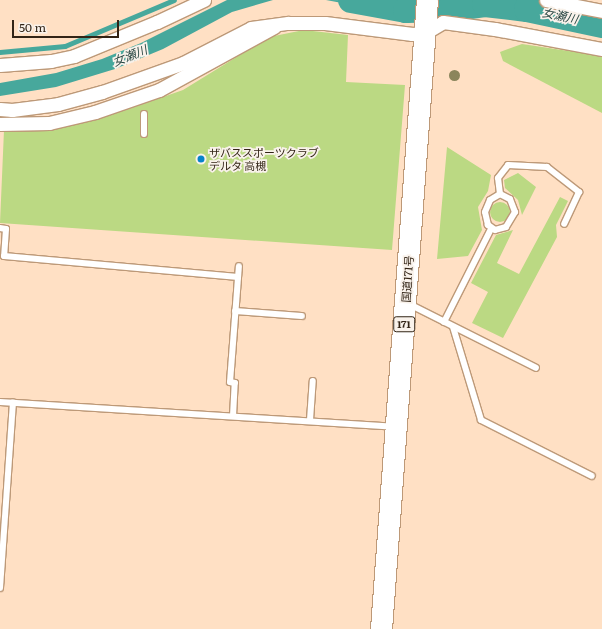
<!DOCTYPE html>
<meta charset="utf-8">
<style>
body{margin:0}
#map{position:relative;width:602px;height:629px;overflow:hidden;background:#ffe0c4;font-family:Literata,"Noto Sans JP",serif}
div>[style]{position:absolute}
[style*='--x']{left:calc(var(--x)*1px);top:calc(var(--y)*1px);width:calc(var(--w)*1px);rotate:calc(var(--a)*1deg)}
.green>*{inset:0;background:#bbd983}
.round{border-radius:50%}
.water>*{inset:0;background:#47a89c}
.pier>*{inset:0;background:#ffe0c4;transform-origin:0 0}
.stream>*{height:4.5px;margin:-2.25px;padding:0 2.25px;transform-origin:2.25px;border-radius:2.25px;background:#47a89c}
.river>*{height:26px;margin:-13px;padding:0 13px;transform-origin:13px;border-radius:13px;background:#47a89c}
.roads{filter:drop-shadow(1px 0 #bd9978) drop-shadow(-1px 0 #bd9978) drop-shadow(0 1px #bd9978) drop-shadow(0 -1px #bd9978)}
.service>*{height:6px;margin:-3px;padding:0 3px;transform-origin:3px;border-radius:3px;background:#fff}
.minor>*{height:13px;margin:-6.5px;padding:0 6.5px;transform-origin:6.5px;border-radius:6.5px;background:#fff}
.trunk>*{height:21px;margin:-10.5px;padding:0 10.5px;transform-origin:10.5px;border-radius:10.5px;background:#fff}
.trees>*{width:11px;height:11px;margin:-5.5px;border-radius:50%;background:#8b855c}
.dots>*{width:11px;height:11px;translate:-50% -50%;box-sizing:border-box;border:2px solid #f9f2eb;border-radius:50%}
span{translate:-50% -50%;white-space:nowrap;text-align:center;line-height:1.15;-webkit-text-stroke:3.5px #f9f2eb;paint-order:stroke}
.shield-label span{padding:1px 3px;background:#f9f2eb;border:1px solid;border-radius:3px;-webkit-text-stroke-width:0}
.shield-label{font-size:10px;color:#322416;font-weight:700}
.poi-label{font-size:11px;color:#322416}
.left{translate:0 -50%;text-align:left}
.street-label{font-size:11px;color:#322416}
.water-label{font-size:12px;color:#294743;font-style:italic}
.scale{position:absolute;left:12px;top:20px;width:107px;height:18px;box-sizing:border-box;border:2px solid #322416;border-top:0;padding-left:5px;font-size:12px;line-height:14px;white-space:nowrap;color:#322416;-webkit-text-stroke:3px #f9f2eb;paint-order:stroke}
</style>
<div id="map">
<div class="green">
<i style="clip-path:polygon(304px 30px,348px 35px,346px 82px,405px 85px,392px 250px,0 223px,4px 130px,51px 129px,81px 123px,126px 110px,183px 90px,269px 37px)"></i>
<i style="clip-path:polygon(522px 44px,602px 56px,602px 113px,503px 61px,500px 52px)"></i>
<i style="clip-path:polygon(447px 147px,491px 175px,488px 191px,478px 207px,482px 230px,468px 256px,437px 259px)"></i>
<i style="clip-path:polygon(518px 173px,536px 187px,522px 215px,518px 200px,505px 188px,504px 180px)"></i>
<i style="clip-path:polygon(560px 197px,568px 201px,556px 225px,557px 237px,503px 338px,472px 323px,488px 292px,471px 283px,496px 235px,513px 230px,497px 263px,519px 274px)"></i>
<i class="round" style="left:490px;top:202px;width:20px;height:20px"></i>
</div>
<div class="water">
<i style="clip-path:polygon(227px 0,273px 0,232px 12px,163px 49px,115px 69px,56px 87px,0 96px,0 83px,56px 73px,102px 59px,141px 43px)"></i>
<i style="clip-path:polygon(326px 0,450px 1px,449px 17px,406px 15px)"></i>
</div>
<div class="pier">
<i style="left:407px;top:0;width:39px;height:17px"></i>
</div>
<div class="stream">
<i style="--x:0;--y:52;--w:65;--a:-5.3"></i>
<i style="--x:65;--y:46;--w:118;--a:-22.9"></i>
</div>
<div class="river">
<i style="--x:351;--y:0;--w:56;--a:10.3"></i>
<i style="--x:406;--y:10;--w:44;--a:-1.3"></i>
<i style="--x:450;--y:9;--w:35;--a:-8"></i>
<i style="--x:485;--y:4;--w:42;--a:6.8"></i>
<i style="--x:527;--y:9;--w:77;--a:12"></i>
</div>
<div class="roads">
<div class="service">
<i style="--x:144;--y:134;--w:20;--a:-90"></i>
<i style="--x:500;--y:194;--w:16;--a:-97"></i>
<i style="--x:498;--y:178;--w:16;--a:-52"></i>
<i style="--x:508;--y:165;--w:39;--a:3"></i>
<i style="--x:547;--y:167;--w:41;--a:38"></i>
<i style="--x:579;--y:192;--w:35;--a:115"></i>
<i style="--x:500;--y:194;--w:11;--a:27"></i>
<i style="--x:510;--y:199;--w:14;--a:69"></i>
<i style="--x:515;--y:212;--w:17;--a:121"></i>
<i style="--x:506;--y:227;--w:11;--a:165"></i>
<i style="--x:495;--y:230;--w:9;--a:-144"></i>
<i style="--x:488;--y:225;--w:13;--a:-103"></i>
<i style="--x:485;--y:212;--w:13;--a:-67"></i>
<i style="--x:490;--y:200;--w:12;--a:-31"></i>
<i style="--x:0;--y:228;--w:6;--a:9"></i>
<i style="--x:6;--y:229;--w:27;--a:94"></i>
<i style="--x:4;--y:256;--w:235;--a:5.1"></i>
<i style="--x:409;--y:304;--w:142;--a:26.7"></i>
<i style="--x:235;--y:311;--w:67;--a:4.3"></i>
<i style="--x:444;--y:322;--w:104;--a:-63.2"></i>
<i style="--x:453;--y:327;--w:97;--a:73.2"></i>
<i style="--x:481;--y:420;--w:124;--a:26.8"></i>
<i style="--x:0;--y:402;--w:395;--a:3.6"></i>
<i style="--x:233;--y:416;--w:33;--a:-87"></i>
<i style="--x:235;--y:383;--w:5;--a:-169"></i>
<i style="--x:230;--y:382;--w:116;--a:-85.6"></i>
<i style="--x:310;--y:420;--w:39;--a:-86"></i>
<i style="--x:0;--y:588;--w:186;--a:-86"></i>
</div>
<div class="minor">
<i style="--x:546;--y:0;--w:57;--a:11.1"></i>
<i style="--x:0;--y:65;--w:51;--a:-4.5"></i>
<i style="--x:51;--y:61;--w:24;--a:-12"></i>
<i style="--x:74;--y:56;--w:90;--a:-22.3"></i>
<i style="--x:157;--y:22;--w:52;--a:-25.1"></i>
<i style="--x:0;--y:109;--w:12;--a:5"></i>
<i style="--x:12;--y:110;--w:46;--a:-7.4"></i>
<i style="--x:58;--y:104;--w:46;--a:-15.3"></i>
<i style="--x:102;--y:92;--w:86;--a:-19.7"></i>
<i style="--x:183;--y:63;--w:76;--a:-27.2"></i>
<i style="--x:251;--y:28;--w:37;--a:-8"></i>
<i style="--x:288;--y:23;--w:37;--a:0"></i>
<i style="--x:325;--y:23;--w:88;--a:7.2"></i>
<i style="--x:412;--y:34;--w:13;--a:-4"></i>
<i style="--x:425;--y:33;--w:21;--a:-31"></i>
<i style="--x:443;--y:22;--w:52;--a:7.7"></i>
<i style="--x:495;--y:29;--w:109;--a:10.6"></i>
<i style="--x:0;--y:124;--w:49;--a:-1.2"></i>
<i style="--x:49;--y:123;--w:47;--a:-13.4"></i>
<i style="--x:95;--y:112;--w:68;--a:-19"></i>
<i style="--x:159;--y:90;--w:131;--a:-28.7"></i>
</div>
<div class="trunk">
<i style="--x:381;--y:629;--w:631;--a:-85.82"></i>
</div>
</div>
<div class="trees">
<i style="left:454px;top:75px"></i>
</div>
<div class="dots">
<i style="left:201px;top:159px;background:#0783cb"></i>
</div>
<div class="shield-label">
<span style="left:404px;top:324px">171</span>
</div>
<div class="poi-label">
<span class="left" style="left:209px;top:159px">ザバススポーツクラブ<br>デルタ 高槻</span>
</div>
<div class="street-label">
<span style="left:407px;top:279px;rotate:-86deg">国道171号</span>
</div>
<div class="water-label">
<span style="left:560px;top:16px;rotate:12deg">女瀬川</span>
<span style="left:130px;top:56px;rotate:-22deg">女瀬川</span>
</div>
<div class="scale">50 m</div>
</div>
